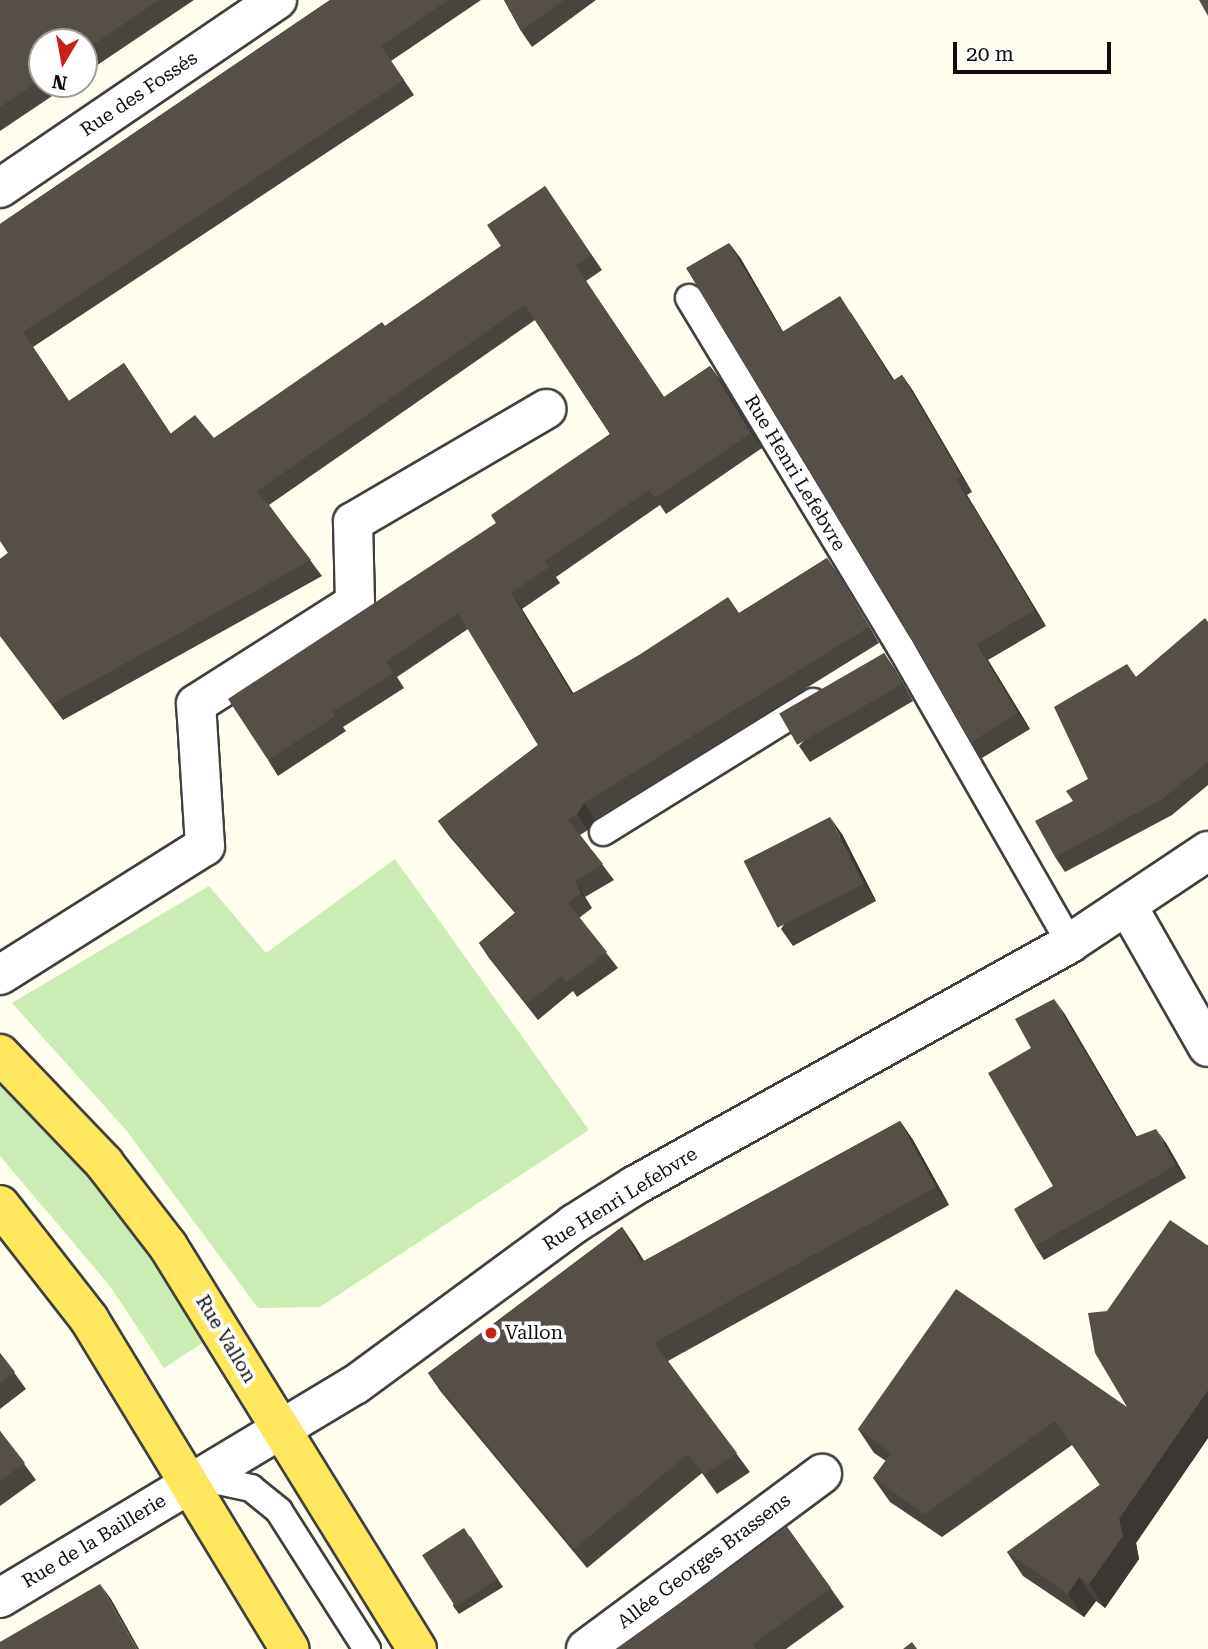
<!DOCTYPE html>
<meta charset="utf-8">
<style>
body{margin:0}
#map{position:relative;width:1208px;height:1649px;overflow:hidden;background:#fffded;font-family:"Roboto Serif",serif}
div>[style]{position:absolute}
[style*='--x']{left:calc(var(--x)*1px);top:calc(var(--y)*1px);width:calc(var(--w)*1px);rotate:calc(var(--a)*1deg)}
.green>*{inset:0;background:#cbedb3}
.roads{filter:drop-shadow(2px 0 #404040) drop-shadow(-2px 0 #404040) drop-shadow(0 2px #404040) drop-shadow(0 -2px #404040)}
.lane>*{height:26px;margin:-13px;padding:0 13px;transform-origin:13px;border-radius:13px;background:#fff}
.street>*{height:38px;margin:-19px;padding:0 19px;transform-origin:19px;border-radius:19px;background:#fff}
.primary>*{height:38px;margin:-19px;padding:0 19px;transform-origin:19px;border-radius:19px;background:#ffe75d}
.wall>*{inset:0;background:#4a443e}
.shaded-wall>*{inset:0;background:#3c3732}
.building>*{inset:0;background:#564f48;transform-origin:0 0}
.dots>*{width:19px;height:19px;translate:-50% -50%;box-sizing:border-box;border:4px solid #fff;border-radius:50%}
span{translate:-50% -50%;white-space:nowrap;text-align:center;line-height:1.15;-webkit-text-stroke:7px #fff;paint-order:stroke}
.street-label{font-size:19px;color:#0d0d0d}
.poi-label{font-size:19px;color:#0d0d0d}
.left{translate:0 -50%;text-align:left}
.north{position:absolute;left:28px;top:28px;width:70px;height:70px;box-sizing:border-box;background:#fff;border:2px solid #9e9e9e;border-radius:50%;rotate:190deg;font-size:19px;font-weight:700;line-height:28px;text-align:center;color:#0d0d0d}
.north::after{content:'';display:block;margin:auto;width:24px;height:32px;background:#c92118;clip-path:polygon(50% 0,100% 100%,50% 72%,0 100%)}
.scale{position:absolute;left:953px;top:42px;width:158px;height:32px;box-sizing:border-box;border:4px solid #0d0d0d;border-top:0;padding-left:9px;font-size:21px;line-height:24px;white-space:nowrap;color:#0d0d0d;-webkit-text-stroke:5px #fff;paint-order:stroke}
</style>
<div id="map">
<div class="green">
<i style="clip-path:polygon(395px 859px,589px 1130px,320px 1307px,258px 1308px,126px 1130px,12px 1003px,209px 886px,266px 953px)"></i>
<i style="clip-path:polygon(0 1081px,61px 1137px,134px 1231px,207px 1340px,164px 1368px,110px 1286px,0 1156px)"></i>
</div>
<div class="roads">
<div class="lane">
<i style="--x:689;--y:298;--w:409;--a:58.8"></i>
<i style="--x:901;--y:648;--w:340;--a:60.2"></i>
<i style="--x:603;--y:832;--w:247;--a:-31.8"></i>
<i style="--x:195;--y:1483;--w:23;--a:-5"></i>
<i style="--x:218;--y:1481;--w:34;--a:12"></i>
<i style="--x:251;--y:1488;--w:36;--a:39"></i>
<i style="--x:279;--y:1511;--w:164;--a:57.5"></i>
</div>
<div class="street">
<i style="--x:0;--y:188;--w:335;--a:-34.2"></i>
<i style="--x:1128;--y:907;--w:161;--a:60.3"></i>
<i style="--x:0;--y:975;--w:242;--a:-32.2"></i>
<i style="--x:205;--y:846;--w:142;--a:-93.6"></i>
<i style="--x:196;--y:704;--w:188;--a:-32.4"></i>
<i style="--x:355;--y:603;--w:81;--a:-91.4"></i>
<i style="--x:353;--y:522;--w:224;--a:-30.3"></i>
<i style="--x:0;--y:1598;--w:414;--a:-31"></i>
<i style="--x:355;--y:1385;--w:272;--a:-36.3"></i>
<i style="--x:574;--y:1224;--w:71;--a:-32.3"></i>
<i style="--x:634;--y:1186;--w:499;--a:-29.1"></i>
<i style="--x:1070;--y:943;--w:166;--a:-33.7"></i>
<i style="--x:586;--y:1649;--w:294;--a:-36.6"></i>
</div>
<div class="primary">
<i style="--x:0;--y:1054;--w:151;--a:46.3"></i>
<i style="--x:104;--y:1163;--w:105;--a:52.4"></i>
<i style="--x:168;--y:1246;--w:474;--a:58.3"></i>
<i style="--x:0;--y:1205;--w:145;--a:52"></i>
<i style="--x:89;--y:1319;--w:386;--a:58.7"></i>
</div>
</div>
<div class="wall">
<i style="clip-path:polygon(0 0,194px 0,84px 74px,84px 42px,42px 42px,42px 84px,70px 84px,0 131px)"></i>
<i style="clip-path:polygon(330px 0,481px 0,391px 61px,414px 95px,33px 347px,69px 401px,124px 363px,171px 434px,214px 438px,385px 326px,501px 246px,545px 186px,602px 270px,586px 281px,664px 397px,710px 366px,721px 381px,762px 448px,666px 514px,660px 505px,556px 577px,560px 583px,522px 609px,573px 693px,739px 613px,827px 558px,837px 573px,879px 643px,595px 819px,588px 830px,580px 835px,614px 880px,585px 897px,592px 908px,579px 918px,618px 968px,577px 997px,573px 991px,538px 1020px,489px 958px,479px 943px,515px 913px,449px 836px,438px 821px,538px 745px,468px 629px,397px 677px,404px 688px,343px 727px,346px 731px,278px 776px,268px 760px,496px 523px,610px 434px,535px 320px,269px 505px,322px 576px,63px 720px,0 636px,0 559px,8px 553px,0 224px)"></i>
<i style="clip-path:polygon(504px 0,596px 0,532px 47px,521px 31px)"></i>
<i style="clip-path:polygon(729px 243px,741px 259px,783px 332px,851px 313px,894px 380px,902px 375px,913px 391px,972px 492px,967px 495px,1046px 626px,988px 660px,1030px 729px,982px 758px,971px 742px)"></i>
<i style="clip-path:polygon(1208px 622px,1208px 785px,1172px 815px,1065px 872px,1055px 857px,1073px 801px,1088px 779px,1136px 677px)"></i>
<i style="clip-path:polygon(884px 653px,895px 670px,913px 701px,810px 762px,799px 746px)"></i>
<i style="clip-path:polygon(842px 834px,876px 901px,793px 946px,781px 929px)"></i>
<i style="clip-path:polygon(1064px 1013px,1136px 1136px,1166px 1143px,1186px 1178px,1044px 1260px,1035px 1246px,1053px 1186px,1031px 1048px)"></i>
<i style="clip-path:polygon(900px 1121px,913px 1140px,949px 1205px,668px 1361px,750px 1472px,717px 1494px,702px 1473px,587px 1568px,441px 1392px,428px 1373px,622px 1227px,644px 1261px)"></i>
<i style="clip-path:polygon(1207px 1245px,1208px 1245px,1208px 1438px,1136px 1543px,1139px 1559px,1105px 1608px,1096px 1601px,1084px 1617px,1023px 1576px,1007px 1552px,1100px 1485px,1072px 1445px,942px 1537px,890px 1502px,873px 1478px,886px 1461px,874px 1453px,858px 1429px,1127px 1407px,1107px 1311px)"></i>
<i style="clip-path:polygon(0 1353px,26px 1389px,0 1409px)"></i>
<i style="clip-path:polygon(0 1431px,36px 1480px,0 1506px)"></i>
<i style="clip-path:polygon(787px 1527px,844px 1607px,786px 1649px,616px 1649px)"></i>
<i style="clip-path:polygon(470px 1536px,503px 1587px,459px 1614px,453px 1606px)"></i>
</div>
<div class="shaded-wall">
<i style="clip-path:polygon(729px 243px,741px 259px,793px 349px,782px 332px)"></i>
<i style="clip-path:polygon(840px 296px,851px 313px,905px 397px,893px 381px)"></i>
<i style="clip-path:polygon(710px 366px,721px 381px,762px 448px,751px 433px)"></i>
<i style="clip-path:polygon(902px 375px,913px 391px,972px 492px,961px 476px)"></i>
<i style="clip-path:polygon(956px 479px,967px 495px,1046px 626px,1035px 610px)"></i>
<i style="clip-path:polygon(827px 558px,837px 573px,879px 643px,869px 627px)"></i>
<i style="clip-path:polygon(511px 593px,522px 609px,583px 709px,572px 694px)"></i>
<i style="clip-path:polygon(977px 644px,988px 660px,1030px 729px,1018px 713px)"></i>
<i style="clip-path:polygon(884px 653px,895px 670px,913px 701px,902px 684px)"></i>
<i style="clip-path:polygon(584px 803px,595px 819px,588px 830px,577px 814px)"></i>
<i style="clip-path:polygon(830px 817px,842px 834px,876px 901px,864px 884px)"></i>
<i style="clip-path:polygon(575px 881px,585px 897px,592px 908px,581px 893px)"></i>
<i style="clip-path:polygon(1054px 999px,1064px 1013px,1145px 1151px,1135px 1137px)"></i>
<i style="clip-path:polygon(900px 1121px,913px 1140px,949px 1205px,936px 1187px)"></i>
<i style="clip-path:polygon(1156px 1129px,1166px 1143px,1186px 1178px,1176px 1165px)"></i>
<i style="clip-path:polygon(622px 1227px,635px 1246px,656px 1281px,642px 1262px)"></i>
<i style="clip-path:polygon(1208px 1390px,1208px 1438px,1136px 1543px,1139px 1559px,1105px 1608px,1089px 1584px,1119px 1519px)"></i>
<i style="clip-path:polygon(1079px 1577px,1096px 1601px,1084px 1617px,1068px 1594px)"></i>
<i style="clip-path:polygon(100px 1584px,111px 1599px,139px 1649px,137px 1649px)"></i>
</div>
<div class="building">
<i style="clip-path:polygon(0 0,159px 0,84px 51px,84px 42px,42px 42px,42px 79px,0 107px)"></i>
<i style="clip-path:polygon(330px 0,448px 0,381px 46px,404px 80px,23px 332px,69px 401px,124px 363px,170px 434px,195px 415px,214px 438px,382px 322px,385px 326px,501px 246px,487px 225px,545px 186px,591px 255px,576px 266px,664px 397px,710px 366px,751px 433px,655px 498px,649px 490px,545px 561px,549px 567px,511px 593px,572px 694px,639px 655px,728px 597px,739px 613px,827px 558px,869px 627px,584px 803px,577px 814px,568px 820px,603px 864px,575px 881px,581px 893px,568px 903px,607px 952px,567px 982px,562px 976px,527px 1004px,479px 943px,516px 912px,438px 821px,538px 745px,458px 613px,386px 662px,394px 673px,332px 712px,335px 716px,268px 760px,228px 699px,496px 523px,491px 515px,610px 434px,525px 305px,257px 491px,311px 560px,52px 704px,0 635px,0 559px,8px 553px,0 541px,0 224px)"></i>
<i style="clip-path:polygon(504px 0,564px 0,521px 31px)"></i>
<i style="clip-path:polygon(1199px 0,1208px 0,1208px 16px)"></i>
<i style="clip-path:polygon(729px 243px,782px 332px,840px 296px,893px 381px,902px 375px,961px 476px,956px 479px,1035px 610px,977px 644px,1018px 713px,971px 742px,903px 624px,686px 268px)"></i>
<i style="clip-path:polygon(1205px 618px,1208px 622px,1208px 762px,1161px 800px,1055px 857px,1035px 821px,1073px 801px,1066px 791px,1088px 779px,1054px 707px,1127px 664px,1136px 677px)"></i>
<i style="left:884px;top:653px;width:36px;height:121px;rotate:60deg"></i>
<i style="left:830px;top:817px;width:75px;height:97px;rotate:63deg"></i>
<i style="clip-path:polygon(1054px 999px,1135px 1137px,1156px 1129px,1176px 1165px,1035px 1246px,1014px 1209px,1053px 1186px,988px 1073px,1031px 1048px,1015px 1019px)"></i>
<i style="clip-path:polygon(900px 1121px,936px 1187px,654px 1343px,737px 1453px,704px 1475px,688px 1454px,574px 1549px,428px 1373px,622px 1227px,642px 1262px)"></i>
<i style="clip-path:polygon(1170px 1220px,1207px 1245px,1208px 1245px,1208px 1390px,1119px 1519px,1123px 1536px,1089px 1584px,1079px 1577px,1068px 1594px,1007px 1552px,1101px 1484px,1055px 1421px,925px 1514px,873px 1478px,891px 1453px,858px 1429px,956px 1289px,1127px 1407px,1095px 1353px,1088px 1313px,1107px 1311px)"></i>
<i style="clip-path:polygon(0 1353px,15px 1372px,0 1384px)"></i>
<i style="clip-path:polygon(0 1431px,25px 1463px,0 1481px)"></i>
<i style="clip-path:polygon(787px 1527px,831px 1588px,753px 1644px,756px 1649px,616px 1649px)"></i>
<i style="left:464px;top:1528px;width:61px;height:50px;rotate:57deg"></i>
<i style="clip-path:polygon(100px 1584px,137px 1649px,0 1649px,0 1642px)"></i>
<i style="clip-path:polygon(912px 1642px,917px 1649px,903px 1649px)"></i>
</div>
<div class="dots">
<i style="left:491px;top:1333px;background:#c92118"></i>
</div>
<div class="street-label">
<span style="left:139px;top:94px;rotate:-34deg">Rue des Fossés</span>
<span style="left:795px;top:473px;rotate:59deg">Rue Henri Lefebvre</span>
<span style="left:620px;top:1199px;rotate:-32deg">Rue Henri Lefebvre</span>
<span style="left:226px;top:1339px;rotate:59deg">Rue Vallon</span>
<span style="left:94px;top:1541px;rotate:-31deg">Rue de la Baillerie</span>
<span style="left:704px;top:1561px;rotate:-37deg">Allée Georges Brassens</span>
</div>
<div class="poi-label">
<span class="left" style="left:505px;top:1333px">Vallon</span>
</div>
<div class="north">N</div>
<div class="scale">20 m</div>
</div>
